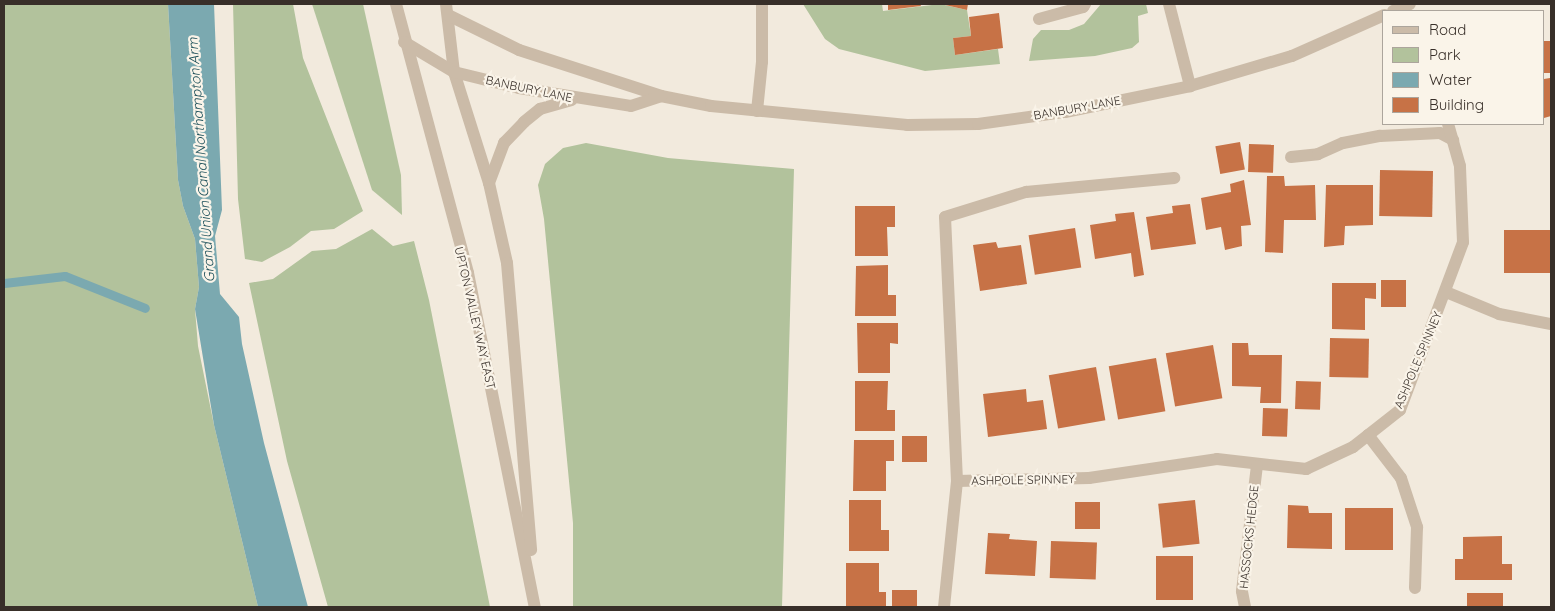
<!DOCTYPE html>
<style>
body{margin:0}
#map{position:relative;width:1555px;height:611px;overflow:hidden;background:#f2eadd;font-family:Quicksand,sans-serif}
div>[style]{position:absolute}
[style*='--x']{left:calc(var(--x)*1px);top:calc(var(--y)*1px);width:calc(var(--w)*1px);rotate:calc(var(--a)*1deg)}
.green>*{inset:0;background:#b2c29c}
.water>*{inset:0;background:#7ba9b0}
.stream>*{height:9px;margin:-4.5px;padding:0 4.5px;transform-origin:4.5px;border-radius:4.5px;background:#7ba9b0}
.building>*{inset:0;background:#c77246;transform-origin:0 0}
.minor>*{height:12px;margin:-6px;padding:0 6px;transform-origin:6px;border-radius:6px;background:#cbbba8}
span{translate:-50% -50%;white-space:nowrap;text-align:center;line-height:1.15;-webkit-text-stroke:4.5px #faf4e9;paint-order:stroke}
.street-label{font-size:12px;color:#382f29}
.water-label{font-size:14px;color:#1d505a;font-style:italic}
.frame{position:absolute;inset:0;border:5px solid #382f29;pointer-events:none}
.legend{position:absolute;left:1382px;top:10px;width:162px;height:115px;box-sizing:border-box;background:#faf4e9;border:1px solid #aca59c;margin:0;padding:6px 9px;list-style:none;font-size:15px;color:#382f29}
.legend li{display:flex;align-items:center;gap:10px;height:25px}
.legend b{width:25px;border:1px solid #aca59c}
</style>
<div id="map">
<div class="green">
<i style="clip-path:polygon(4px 4px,168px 4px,178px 180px,183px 206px,195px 239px,199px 287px,195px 309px,198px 346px,214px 425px,258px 607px,4px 607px)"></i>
<i style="clip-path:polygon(233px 4px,293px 4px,303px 58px,363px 211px,334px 229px,311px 231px,290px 247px,262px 262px,245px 259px,238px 199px)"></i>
<i style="clip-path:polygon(312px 4px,363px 4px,401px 175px,402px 215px,372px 190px)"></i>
<i style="clip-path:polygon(803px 4px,882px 4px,883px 11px,940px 4px,967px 10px,971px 36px,953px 38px,955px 55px,998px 49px,1000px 64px,925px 71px,839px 49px,825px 39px)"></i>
<i style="clip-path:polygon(1101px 4px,1146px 4px,1148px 13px,1138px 16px,1139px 42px,1132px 48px,1095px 56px,1029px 61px,1033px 39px,1041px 30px,1069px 30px,1084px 24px)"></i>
<i style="clip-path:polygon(586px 143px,668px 158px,794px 169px,782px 607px,573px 607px,573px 523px,544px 219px,538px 185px,545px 164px,563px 148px)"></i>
<i style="clip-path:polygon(372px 229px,393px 246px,414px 241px,429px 300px,490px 607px,328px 607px,287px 461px,249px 283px,273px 279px,312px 251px,336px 249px)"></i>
</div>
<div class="water">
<i style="clip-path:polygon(168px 4px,214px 4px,222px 210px,215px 236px,220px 294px,239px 317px,242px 344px,264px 443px,308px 607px,258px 607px,214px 425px,195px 309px,199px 287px,195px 239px,183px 206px,178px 180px)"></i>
</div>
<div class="stream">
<i style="--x:4;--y:283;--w:61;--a:-6.5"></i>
<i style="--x:65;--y:276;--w:86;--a:21.8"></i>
</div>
<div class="building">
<i style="clip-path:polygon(888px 4px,920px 4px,921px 6px,888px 10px)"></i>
<i style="clip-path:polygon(941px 4px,968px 4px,967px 10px)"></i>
<i style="clip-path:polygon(999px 13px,1003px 48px,955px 55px,953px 38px,971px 36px,969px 17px)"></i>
<i style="left:1551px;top:41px;width:32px;height:7px;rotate:90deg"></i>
<i style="clip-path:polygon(1550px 78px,1551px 116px,1544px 118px,1544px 79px)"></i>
<i style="left:1240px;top:142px;width:28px;height:25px;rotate:80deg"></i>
<i style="left:1249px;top:144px;width:25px;height:28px;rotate:2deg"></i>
<i style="left:1433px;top:171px;width:46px;height:53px;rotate:91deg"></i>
<i style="clip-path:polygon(1267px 176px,1284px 176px,1285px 186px,1315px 185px,1316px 220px,1284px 220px,1283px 253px,1265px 252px)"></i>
<i style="clip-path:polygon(1244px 180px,1251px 225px,1241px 226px,1242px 246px,1225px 250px,1221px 227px,1206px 230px,1201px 198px,1231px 192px,1230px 184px)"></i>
<i style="clip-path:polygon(1326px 185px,1373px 185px,1373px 225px,1345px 226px,1344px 245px,1324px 247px)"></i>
<i style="clip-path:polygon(1190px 204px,1196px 244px,1151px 250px,1146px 217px,1173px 213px,1172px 206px)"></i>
<i style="clip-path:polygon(855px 206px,895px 206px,895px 227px,887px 227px,888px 256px,855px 256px)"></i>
<i style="clip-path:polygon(1134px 212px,1144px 275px,1134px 277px,1131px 253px,1095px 259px,1090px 225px,1116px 221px,1115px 214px)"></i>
<i style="left:1075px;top:228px;width:40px;height:47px;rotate:81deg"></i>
<i style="left:1551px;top:230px;width:43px;height:47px;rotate:90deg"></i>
<i style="clip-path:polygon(996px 242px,998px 248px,1021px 245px,1027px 284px,980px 291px,973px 245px)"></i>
<i style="clip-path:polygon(888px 265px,888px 295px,896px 295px,896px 316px,855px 316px,856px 266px)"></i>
<i style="left:1381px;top:280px;width:25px;height:27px"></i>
<i style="clip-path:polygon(1332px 283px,1376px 283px,1376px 299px,1365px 298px,1365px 330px,1332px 329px)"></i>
<i style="clip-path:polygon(857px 323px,898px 323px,898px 344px,890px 343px,890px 373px,858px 373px)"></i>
<i style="left:1330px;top:338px;width:39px;height:39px;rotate:1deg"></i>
<i style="clip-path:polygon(1232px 343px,1248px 343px,1249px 355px,1282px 355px,1281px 403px,1260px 403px,1261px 387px,1232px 386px)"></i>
<i style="left:1213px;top:345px;width:54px;height:48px;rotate:80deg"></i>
<i style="left:1156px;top:358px;width:54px;height:48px;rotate:80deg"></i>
<i style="left:1096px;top:367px;width:54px;height:48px;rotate:80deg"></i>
<i style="clip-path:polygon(855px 381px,888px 381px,887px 410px,895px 410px,895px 431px,855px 431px)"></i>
<i style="left:1296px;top:381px;width:25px;height:28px;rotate:2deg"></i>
<i style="clip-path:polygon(1026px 389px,1027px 402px,1043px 400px,1047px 429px,988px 437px,983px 394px)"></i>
<i style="left:1263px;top:408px;width:25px;height:28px;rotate:2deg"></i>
<i style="left:927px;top:436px;width:26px;height:25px;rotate:90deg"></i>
<i style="clip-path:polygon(854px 440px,894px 440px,894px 461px,886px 461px,886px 491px,853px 491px)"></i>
<i style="clip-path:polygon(849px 500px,881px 500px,881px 530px,889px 530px,889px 551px,849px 551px)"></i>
<i style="left:1195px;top:500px;width:44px;height:37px;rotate:84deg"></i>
<i style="left:1075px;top:502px;width:25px;height:27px"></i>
<i style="clip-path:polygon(1288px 505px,1308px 506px,1309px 513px,1332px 513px,1332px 549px,1287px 548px)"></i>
<i style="left:1345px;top:508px;width:48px;height:42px"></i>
<i style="clip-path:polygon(988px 533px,1010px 534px,1009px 539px,1037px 541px,1035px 576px,985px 574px)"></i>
<i style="clip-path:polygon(1502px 536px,1502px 564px,1512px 564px,1512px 580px,1455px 580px,1455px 559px,1463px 559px,1463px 537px)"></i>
<i style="left:1051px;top:541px;width:46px;height:37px;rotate:2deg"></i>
<i style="left:1156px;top:556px;width:37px;height:44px"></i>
<i style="clip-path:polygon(846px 563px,879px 563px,879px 592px,886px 592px,886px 607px,846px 607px)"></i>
<i style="left:892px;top:590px;width:25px;height:17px"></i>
<i style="left:1503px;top:593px;width:14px;height:36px;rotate:90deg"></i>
</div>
<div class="minor">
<i style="--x:396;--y:4;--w:278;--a:75"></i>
<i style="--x:468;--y:273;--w:341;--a:78.7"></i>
<i style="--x:446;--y:4;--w:68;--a:83.3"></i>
<i style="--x:454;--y:72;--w:116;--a:72.5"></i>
<i style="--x:489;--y:183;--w:82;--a:77.3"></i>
<i style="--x:507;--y:263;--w:288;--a:85.2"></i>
<i style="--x:1169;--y:4;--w:85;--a:75.6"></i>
<i style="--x:1393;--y:11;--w:18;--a:-22"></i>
<i style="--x:448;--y:15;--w:79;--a:26.2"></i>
<i style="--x:519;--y:50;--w:149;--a:17.9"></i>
<i style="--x:661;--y:96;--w:51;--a:11.3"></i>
<i style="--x:711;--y:106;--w:197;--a:5.5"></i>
<i style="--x:907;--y:125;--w:71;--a:-0.8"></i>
<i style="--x:978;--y:124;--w:88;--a:-7.9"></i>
<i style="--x:1065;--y:112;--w:128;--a:-11.7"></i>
<i style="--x:1190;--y:86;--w:106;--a:-16.4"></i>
<i style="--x:1292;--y:56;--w:101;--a:-24"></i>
<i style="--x:1039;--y:19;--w:46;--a:-15.3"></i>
<i style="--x:1083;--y:7;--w:4;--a:-56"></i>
<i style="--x:404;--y:42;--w:58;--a:31"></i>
<i style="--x:454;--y:72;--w:67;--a:13.8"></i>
<i style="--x:519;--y:88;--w:113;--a:9.1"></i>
<i style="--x:631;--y:106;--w:32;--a:-18"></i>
<i style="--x:757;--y:111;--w:49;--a:-84.2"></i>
<i style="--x:762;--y:62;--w:58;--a:-90"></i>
<i style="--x:1291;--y:157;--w:27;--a:-6"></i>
<i style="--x:1318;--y:154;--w:27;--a:-24"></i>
<i style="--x:1343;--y:143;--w:38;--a:-11"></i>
<i style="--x:1380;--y:136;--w:60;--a:-2.9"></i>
<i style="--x:1440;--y:133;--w:15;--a:28"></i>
<i style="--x:489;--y:183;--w:43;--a:-69.4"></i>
<i style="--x:504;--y:143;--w:29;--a:-46"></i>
<i style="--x:524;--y:122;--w:21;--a:-39"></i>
<i style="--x:540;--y:109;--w:33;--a:-16"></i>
<i style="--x:1446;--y:292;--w:57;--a:22.5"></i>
<i style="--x:1499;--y:314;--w:53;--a:10.9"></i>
<i style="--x:1368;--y:435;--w:54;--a:52.5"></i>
<i style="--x:1401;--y:478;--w:52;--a:71.9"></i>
<i style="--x:1417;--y:527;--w:61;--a:91.9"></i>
<i style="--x:957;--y:481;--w:132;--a:-1.3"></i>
<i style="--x:1089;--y:478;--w:129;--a:-8.4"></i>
<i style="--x:1217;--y:459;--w:90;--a:6.4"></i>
<i style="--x:1306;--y:469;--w:52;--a:-25.1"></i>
<i style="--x:1353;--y:447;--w:60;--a:-38.2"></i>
<i style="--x:1400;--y:410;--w:179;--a:-69.4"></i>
<i style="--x:1463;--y:242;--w:76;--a:-92.3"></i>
<i style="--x:1460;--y:166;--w:44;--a:-105.9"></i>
<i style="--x:944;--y:607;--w:127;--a:-84.1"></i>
<i style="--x:957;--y:481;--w:264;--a:-92.6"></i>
<i style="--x:945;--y:217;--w:85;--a:-17.2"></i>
<i style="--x:1026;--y:192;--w:149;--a:-5.4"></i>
<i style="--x:1245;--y:607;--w:16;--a:-101"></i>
<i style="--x:1242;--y:591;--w:126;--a:-83.2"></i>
</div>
<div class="street-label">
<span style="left:529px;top:89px;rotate:12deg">BANBURY LANE</span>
<span style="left:1077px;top:108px;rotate:-10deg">BANBURY LANE</span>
<span style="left:475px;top:318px;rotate:77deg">UPTON VALLEY WAY EAST</span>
<span style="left:1418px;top:360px;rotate:-67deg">ASHPOLE SPINNEY</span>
<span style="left:1023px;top:480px;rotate:-1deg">ASHPOLE SPINNEY</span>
<span style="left:1249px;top:537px;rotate:-84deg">HASSOCKS HEDGE</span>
</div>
<div class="water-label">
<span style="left:201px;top:160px;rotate:-94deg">Grand Union Canal Northampton Arm</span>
</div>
<div class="frame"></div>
<ul class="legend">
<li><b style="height:6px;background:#cbbba8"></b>Road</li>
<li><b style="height:14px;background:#b2c29c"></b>Park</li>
<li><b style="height:14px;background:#7ba9b0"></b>Water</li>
<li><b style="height:14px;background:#c77246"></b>Building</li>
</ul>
</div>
